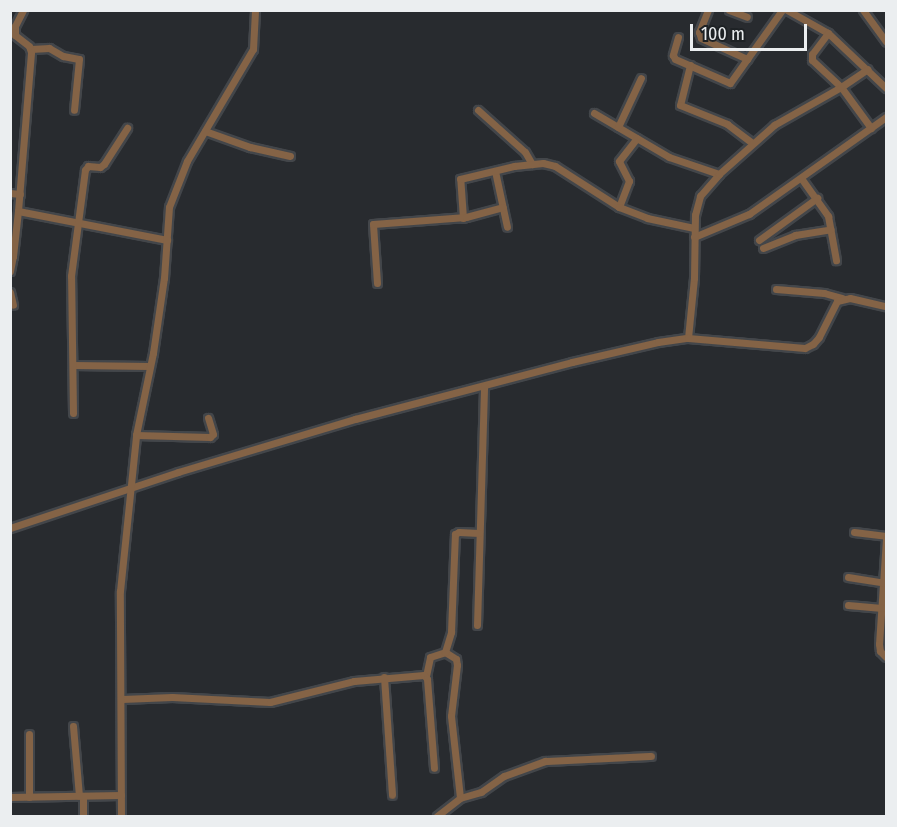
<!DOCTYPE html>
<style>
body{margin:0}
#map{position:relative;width:897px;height:827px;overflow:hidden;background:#282b2f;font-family:"Fira Sans Condensed",sans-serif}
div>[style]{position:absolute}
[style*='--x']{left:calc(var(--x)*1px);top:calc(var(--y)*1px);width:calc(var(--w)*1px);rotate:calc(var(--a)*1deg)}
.roads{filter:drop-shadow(2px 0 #43464a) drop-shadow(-2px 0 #43464a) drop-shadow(0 2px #43464a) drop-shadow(0 -2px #43464a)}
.street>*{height:7px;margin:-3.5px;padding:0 3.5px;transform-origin:3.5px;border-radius:3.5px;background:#846346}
span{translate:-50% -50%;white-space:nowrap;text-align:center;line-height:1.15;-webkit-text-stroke:6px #1e2225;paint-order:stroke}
.frame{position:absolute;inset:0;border:12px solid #ebeef0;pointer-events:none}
.scale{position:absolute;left:690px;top:24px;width:117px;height:27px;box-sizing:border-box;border:3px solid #ebeef0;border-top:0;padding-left:8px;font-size:18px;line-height:21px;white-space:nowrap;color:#ebeef0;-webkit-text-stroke:4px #1e2225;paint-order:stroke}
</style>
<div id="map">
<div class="roads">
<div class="street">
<i style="--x:708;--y:10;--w:24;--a:112"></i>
<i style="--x:699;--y:32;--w:6;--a:72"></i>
<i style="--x:701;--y:38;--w:51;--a:24.5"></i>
<i style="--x:729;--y:10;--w:19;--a:21"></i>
<i style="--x:787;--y:10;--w:47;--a:29.3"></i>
<i style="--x:828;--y:33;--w:80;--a:43.5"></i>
<i style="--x:863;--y:10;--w:39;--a:54"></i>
<i style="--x:828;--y:33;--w:26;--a:127"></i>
<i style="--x:812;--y:54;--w:6;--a:90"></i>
<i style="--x:812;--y:60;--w:40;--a:43"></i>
<i style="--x:841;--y:87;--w:51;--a:53.8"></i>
<i style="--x:678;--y:37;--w:19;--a:106"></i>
<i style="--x:673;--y:55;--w:4;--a:63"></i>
<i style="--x:675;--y:59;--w:60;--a:23.6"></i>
<i style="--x:730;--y:83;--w:90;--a:-54.5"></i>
<i style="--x:31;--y:49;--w:18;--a:-3"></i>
<i style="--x:49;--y:48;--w:16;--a:30"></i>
<i style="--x:63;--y:56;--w:16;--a:11"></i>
<i style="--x:79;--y:59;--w:51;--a:95.6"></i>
<i style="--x:690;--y:65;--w:41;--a:104"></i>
<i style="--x:680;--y:105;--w:51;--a:22"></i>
<i style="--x:727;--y:124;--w:31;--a:37"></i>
<i style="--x:478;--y:110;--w:63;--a:41.8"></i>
<i style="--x:525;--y:152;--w:14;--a:60"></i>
<i style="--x:594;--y:113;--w:87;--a:30.4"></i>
<i style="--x:669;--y:157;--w:53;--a:18.8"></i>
<i style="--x:618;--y:127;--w:54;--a:-64.9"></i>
<i style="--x:205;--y:131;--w:48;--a:19.6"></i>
<i style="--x:250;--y:147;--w:41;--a:12.7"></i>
<i style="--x:495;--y:171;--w:57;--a:77.9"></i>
<i style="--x:801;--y:178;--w:47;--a:54.6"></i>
<i style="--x:828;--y:216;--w:45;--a:79.7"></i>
<i style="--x:10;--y:193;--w:10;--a:6"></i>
<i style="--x:619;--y:207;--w:28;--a:-69"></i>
<i style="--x:629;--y:181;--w:22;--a:-117"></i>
<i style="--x:619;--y:161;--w:29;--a:-52"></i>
<i style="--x:18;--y:211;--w:160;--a:-85.3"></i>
<i style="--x:31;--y:52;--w:6;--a:-108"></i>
<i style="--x:29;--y:46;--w:18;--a:-142"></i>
<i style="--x:15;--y:35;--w:9;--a:-90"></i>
<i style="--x:15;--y:26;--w:18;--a:-63"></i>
<i style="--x:463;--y:218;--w:39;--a:-94"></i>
<i style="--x:460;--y:179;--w:56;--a:-13.5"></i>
<i style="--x:514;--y:166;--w:29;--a:-6"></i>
<i style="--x:543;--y:163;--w:12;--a:14"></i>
<i style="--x:555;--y:166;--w:76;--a:32.6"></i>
<i style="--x:619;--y:207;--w:30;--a:21"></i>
<i style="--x:647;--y:218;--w:48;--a:12"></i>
<i style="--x:694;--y:237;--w:60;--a:-22.7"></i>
<i style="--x:749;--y:214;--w:168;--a:-35.3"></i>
<i style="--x:759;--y:240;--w:72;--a:-35.9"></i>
<i style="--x:763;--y:248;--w:35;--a:-22"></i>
<i style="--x:795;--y:235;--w:36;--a:-9"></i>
<i style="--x:10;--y:256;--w:3;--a:0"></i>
<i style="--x:13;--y:256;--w:45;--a:-83.7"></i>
<i style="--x:18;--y:211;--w:152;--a:11"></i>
<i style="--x:10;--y:271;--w:15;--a:-79"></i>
<i style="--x:377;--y:283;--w:59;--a:-93.9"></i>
<i style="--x:373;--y:224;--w:93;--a:-4.3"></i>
<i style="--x:466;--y:217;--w:38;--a:-15"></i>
<i style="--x:776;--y:289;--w:48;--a:4.8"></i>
<i style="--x:824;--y:293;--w:19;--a:16"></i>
<i style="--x:10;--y:292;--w:13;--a:77"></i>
<i style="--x:688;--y:338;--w:60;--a:-84.3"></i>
<i style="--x:694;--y:278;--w:63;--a:-89.1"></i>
<i style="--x:695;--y:215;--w:20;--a:-75"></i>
<i style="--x:700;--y:196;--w:29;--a:-49"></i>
<i style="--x:719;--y:174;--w:74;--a:-41.7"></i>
<i style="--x:774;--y:125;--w:77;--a:-29.6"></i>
<i style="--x:841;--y:87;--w:32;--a:-34"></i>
<i style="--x:73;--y:365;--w:76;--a:0.8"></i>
<i style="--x:73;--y:413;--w:137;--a:-90.8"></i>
<i style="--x:71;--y:276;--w:107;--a:-82.5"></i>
<i style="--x:85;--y:170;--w:5;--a:-53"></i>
<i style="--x:88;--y:166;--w:12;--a:5"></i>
<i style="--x:100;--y:167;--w:5;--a:-37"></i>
<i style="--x:104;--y:164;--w:43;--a:-57.4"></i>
<i style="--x:136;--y:435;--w:74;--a:1.5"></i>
<i style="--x:210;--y:437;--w:4;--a:-45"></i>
<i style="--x:213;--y:434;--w:17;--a:-107"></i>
<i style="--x:10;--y:528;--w:177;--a:-18.4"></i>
<i style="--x:178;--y:472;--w:185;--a:-16.7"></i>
<i style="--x:355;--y:419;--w:224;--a:-14.7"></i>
<i style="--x:572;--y:362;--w:88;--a:-13.1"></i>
<i style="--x:658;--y:342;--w:30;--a:-8"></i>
<i style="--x:688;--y:338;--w:117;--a:4.9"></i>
<i style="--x:805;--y:348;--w:9;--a:-27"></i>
<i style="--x:813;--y:344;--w:9;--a:-49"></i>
<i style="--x:819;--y:337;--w:40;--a:-63.4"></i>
<i style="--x:837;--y:301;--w:13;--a:-13"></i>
<i style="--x:850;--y:298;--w:37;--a:13"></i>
<i style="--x:854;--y:532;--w:32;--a:7"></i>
<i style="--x:886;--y:539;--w:105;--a:93.8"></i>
<i style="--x:879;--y:644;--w:7;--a:82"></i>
<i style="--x:880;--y:651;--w:8;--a:45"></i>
<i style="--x:848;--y:577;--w:36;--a:9"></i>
<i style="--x:848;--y:605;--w:34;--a:5"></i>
<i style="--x:477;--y:625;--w:239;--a:-88.3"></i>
<i style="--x:445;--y:652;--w:13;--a:32"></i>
<i style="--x:456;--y:659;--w:6;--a:81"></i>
<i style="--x:457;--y:665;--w:51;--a:96.7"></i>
<i style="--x:451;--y:716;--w:82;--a:83.7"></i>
<i style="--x:426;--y:676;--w:19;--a:-78"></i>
<i style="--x:430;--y:657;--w:16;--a:-18"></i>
<i style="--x:445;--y:652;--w:21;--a:-73"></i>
<i style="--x:451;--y:632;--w:98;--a:-87.7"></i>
<i style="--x:455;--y:534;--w:4;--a:-27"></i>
<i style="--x:459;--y:532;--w:20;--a:3"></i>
<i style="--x:384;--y:677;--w:118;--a:86.1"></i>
<i style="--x:122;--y:699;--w:50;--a:-2.3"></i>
<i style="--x:172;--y:697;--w:98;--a:2.9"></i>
<i style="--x:270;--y:702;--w:87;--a:-14"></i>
<i style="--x:354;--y:681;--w:70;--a:-4.9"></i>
<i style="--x:424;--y:675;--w:5;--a:53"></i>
<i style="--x:427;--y:679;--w:89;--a:85.5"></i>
<i style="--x:73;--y:726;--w:70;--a:85.1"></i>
<i style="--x:29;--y:734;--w:63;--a:90"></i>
<i style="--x:83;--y:796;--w:20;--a:90"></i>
<i style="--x:10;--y:797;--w:111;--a:-1"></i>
<i style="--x:121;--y:816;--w:225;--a:-90.3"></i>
<i style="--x:120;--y:591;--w:157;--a:-84.1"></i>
<i style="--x:136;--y:435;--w:84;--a:-78.3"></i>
<i style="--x:153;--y:353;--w:76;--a:-81.7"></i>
<i style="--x:164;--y:278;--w:71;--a:-86"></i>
<i style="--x:169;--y:207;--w:49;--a:-68.6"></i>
<i style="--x:187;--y:161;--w:130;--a:-59.5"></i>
<i style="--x:253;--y:49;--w:39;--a:-87"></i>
<i style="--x:437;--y:816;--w:29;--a:-38"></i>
<i style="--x:460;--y:798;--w:22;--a:-16"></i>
<i style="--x:481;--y:792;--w:28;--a:-35"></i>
<i style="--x:504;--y:776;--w:44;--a:-20.1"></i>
<i style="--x:545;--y:761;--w:106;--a:-2.7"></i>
</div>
</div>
<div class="frame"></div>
<div class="scale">100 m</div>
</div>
